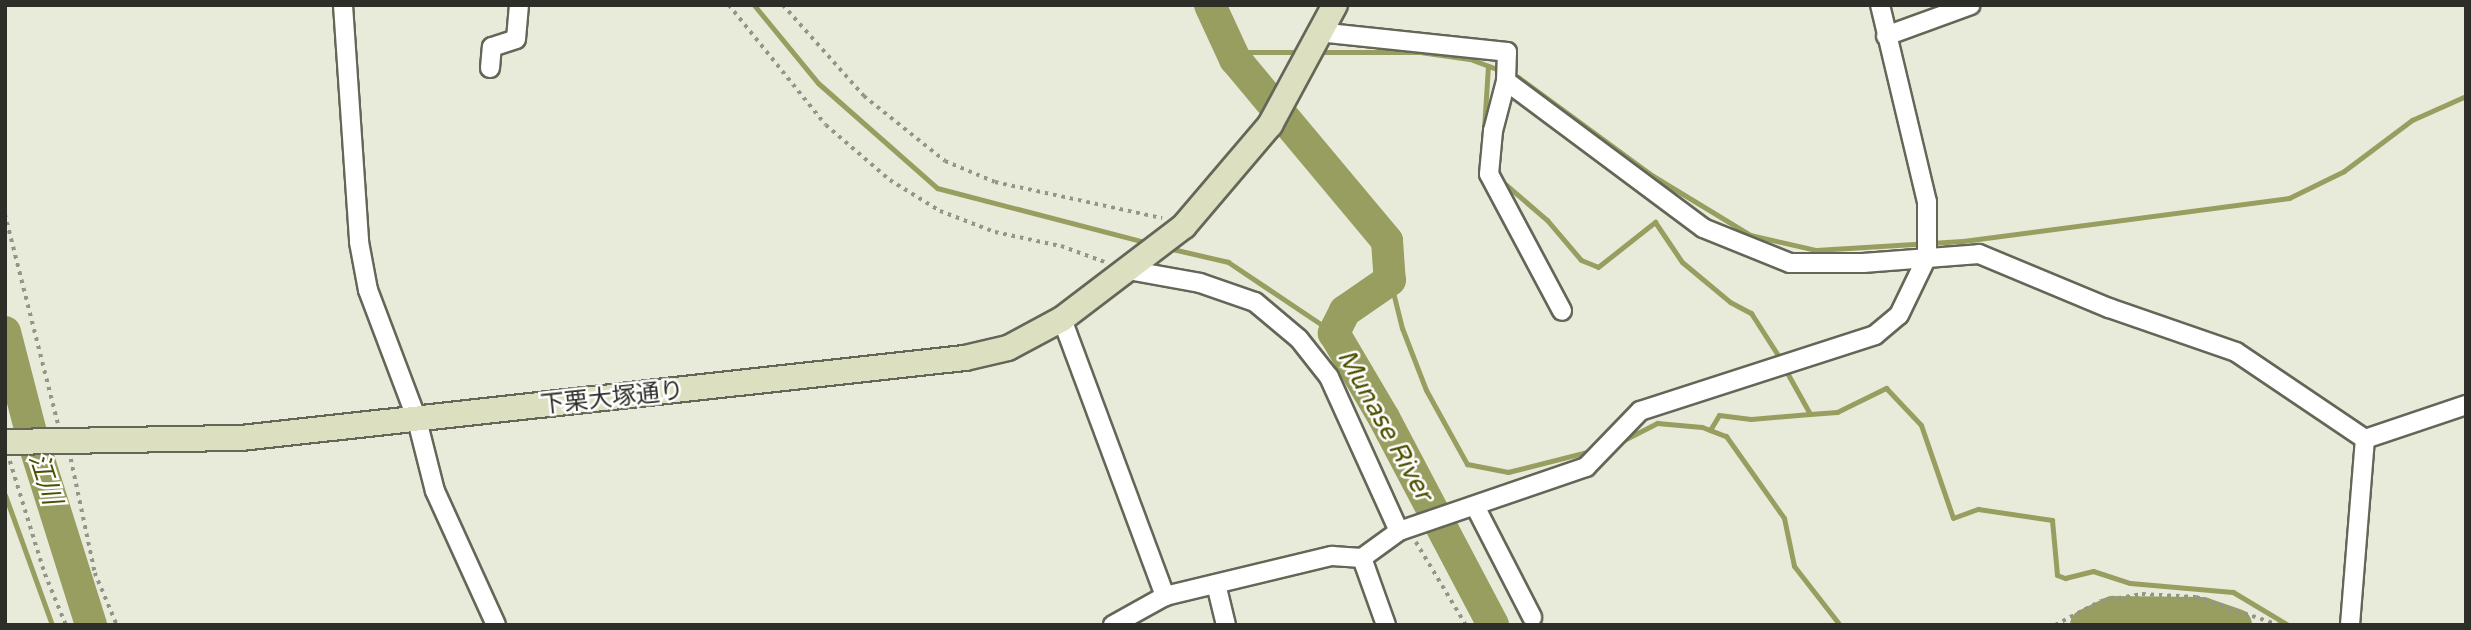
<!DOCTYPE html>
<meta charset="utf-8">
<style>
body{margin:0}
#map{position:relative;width:2471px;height:630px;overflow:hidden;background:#e9ebda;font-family:"Varela Round","Noto Sans JP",sans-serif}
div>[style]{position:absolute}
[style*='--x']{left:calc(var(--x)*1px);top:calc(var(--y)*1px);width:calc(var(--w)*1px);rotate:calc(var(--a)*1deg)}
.stream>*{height:5px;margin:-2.5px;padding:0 2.5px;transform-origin:2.5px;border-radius:2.5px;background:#989e5f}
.river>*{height:32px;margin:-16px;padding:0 16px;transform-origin:16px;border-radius:16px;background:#989e5f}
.path>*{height:3.5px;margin-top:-1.75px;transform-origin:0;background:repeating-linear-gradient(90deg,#949589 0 3.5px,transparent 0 8.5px)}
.roads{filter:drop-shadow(2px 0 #646657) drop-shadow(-2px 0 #646657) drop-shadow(0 2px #646657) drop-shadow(0 -2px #646657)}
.street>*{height:18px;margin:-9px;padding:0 9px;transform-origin:9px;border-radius:9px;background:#fff}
.secondary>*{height:24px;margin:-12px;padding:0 12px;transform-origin:12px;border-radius:12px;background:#dddfc1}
span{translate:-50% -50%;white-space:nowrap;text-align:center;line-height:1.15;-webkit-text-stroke:5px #fff;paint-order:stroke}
.street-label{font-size:24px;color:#2e2e28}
.water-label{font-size:26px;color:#4d5001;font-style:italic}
.frame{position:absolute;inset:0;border:7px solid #2e2e28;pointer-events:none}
</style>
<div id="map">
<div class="stream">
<i style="--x:754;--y:5;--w:101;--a:50.6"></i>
<i style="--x:818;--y:83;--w:159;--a:41.4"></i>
<i style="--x:937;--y:188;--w:218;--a:14.6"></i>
<i style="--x:1232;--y:52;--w:71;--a:0"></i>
<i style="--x:1316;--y:52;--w:104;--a:0"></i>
<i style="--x:1420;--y:52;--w:50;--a:8"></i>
<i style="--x:1470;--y:59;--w:51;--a:20.6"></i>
<i style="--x:1518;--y:77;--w:167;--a:36.3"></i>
<i style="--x:1653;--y:176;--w:114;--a:31.3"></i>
<i style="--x:1750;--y:235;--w:68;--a:12.8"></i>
<i style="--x:1816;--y:250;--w:147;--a:-3.5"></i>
<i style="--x:1963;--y:241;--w:329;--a:-7.5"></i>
<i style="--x:2289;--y:198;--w:61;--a:-26.1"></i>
<i style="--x:2344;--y:171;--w:85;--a:-36.9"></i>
<i style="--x:2412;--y:120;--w:59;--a:-24"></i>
<i style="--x:1482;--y:161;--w:95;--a:-86.4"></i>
<i style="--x:1498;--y:178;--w:65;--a:40.6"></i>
<i style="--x:1547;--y:220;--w:52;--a:49.6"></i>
<i style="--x:1581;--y:260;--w:18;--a:22"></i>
<i style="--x:1598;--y:267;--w:73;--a:-38.3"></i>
<i style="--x:1655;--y:222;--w:48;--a:56"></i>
<i style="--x:1682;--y:262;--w:62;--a:39.8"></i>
<i style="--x:1730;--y:302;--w:24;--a:28"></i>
<i style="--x:1751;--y:313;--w:56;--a:57.4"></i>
<i style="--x:1168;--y:248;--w:62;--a:13.1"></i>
<i style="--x:1228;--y:262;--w:128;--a:33.8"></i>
<i style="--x:1390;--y:280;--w:49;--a:76"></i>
<i style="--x:1402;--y:328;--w:66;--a:68.8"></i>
<i style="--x:1426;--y:390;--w:85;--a:61"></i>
<i style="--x:1467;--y:464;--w:42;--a:11"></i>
<i style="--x:1508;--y:472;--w:90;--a:-14.2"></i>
<i style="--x:1785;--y:369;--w:51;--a:60.9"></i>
<i style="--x:1810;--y:414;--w:27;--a:-4"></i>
<i style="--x:1837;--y:412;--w:55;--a:-26.1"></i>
<i style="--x:1886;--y:388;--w:51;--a:46.6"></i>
<i style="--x:1921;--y:425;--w:98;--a:71"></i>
<i style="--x:1953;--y:518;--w:27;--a:-20"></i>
<i style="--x:1978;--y:509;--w:75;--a:8.5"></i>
<i style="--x:2052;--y:520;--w:55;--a:84.8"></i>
<i style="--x:2057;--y:575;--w:9;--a:21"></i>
<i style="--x:2065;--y:578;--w:29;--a:-14"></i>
<i style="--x:2093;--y:571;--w:39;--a:18"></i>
<i style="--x:2130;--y:583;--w:103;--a:5"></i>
<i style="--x:2233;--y:592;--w:64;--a:31"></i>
<i style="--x:1710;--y:430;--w:17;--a:-59"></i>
<i style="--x:1719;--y:415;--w:32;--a:7"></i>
<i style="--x:1751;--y:419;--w:59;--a:-4.8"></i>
<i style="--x:1618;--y:443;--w:44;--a:-27.1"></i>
<i style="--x:1657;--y:423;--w:45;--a:5.1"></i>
<i style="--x:1702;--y:427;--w:26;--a:21"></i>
<i style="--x:1726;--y:436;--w:100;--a:54.7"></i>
<i style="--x:1784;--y:518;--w:49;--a:78.2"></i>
<i style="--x:1794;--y:566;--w:75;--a:52.1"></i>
<i style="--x:5;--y:495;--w:138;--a:70.1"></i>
<i style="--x:2202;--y:613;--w:13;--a:63"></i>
</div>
<div class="river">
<i style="--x:1210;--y:5;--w:60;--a:65.2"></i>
<i style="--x:1235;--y:59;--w:237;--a:50.1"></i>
<i style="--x:1387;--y:241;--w:39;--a:86"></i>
<i style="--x:1390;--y:280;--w:55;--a:145.4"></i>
<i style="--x:1345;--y:311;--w:25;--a:117"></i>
<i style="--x:1334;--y:333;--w:99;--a:59.5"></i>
<i style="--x:1384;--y:418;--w:234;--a:62.2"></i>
<i style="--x:5;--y:332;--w:116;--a:75.5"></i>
<i style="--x:34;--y:444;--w:190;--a:72.5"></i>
<i style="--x:2086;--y:625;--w:30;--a:-26"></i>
<i style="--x:2113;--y:612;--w:89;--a:0.6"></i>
<i style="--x:2202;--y:613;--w:36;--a:19"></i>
</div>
<div class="path">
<i style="--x:729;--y:5;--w:154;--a:51.1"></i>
<i style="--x:826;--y:125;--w:84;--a:40.7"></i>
<i style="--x:890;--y:180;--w:59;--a:31.8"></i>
<i style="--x:940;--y:211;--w:59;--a:20.9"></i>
<i style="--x:995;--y:232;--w:67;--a:12"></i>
<i style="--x:1061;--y:246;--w:47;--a:20"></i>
<i style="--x:783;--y:5;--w:122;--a:48.3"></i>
<i style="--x:864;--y:96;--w:104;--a:38.7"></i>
<i style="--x:945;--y:161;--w:54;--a:22.8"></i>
<i style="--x:995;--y:182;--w:171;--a:12.2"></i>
<i style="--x:5;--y:214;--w:216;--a:75.8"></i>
<i style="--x:71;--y:459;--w:116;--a:78.1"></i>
<i style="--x:95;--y:573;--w:56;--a:67.1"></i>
<i style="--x:10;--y:461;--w:118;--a:72.8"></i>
<i style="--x:45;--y:574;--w:55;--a:67.6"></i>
<i style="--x:1416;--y:542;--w:97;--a:58.9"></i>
<i style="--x:2055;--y:625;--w:52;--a:-27.6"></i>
<i style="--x:2101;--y:601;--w:42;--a:-9.7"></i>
<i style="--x:2142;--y:594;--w:54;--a:3.2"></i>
<i style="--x:2196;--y:597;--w:88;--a:18.6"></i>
</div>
<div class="roads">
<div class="street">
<i style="--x:343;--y:5;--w:238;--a:86.1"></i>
<i style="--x:359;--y:242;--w:49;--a:79.4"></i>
<i style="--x:368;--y:290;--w:139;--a:69.3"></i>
<i style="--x:417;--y:420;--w:73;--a:75.8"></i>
<i style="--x:435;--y:491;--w:147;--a:65.5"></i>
<i style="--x:1318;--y:32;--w:190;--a:6"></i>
<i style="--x:1507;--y:52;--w:29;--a:92"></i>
<i style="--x:1506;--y:81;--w:246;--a:36.7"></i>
<i style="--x:1703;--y:228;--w:94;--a:21.9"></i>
<i style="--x:1790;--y:263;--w:73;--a:0"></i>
<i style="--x:1863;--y:263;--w:116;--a:-4.4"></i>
<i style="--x:1979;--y:254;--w:141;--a:22.6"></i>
<i style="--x:2109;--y:308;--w:134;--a:19.1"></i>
<i style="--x:2236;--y:352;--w:156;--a:34"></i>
<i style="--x:2365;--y:439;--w:107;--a:-18.6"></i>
<i style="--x:1886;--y:36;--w:90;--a:-20"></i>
<i style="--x:490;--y:68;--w:21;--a:-85"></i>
<i style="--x:492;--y:47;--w:25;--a:-18"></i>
<i style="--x:516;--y:39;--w:34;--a:-85"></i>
<i style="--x:1506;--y:81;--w:52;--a:104.6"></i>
<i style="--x:1493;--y:131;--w:43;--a:95.3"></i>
<i style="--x:1489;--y:174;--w:155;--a:61.9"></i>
<i style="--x:1128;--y:270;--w:73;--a:10.2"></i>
<i style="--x:1200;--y:283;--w:58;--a:19.1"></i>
<i style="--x:1255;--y:302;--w:57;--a:40.1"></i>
<i style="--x:1299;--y:339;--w:48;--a:51.7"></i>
<i style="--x:1329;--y:377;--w:169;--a:65.6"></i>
<i style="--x:1062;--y:319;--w:296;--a:69.6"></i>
<i style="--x:1476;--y:508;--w:123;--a:62.8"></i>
<i style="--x:1216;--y:584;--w:42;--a:76.3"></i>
<i style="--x:1113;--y:625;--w:60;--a:-29.1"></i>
<i style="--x:1165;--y:596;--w:172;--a:-13.5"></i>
<i style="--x:1332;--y:556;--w:30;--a:4"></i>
<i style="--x:1386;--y:625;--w:71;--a:-109.7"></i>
<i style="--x:1362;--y:558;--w:46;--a:-36.1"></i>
<i style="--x:1399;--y:531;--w:198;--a:-18.9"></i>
<i style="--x:1586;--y:467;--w:78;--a:-46"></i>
<i style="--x:1640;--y:411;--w:247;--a:-17.9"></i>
<i style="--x:1875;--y:335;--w:31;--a:-40"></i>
<i style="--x:1899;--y:315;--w:64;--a:-64.2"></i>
<i style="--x:1927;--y:257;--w:55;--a:-90"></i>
<i style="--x:1927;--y:202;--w:203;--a:-103.4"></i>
<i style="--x:2350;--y:625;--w:187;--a:-85.4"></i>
</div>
<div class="secondary">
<i style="--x:5;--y:442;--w:236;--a:-1"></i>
<i style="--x:241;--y:438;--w:728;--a:-6.31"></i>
<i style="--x:965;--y:358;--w:44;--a:-13.1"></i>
<i style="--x:1008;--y:348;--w:61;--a:-28.2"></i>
<i style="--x:1062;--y:319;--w:153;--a:-37.3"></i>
<i style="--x:1184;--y:226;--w:133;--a:-49.6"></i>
<i style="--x:1270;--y:125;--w:136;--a:-61.6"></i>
</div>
</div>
<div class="street-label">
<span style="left:612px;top:398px;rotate:-6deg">下栗大塚通り</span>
</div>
<div class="water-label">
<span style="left:1385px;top:425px;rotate:61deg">Munase River</span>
<span style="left:45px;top:479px;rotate:72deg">江川</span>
</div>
<div class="frame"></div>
</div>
